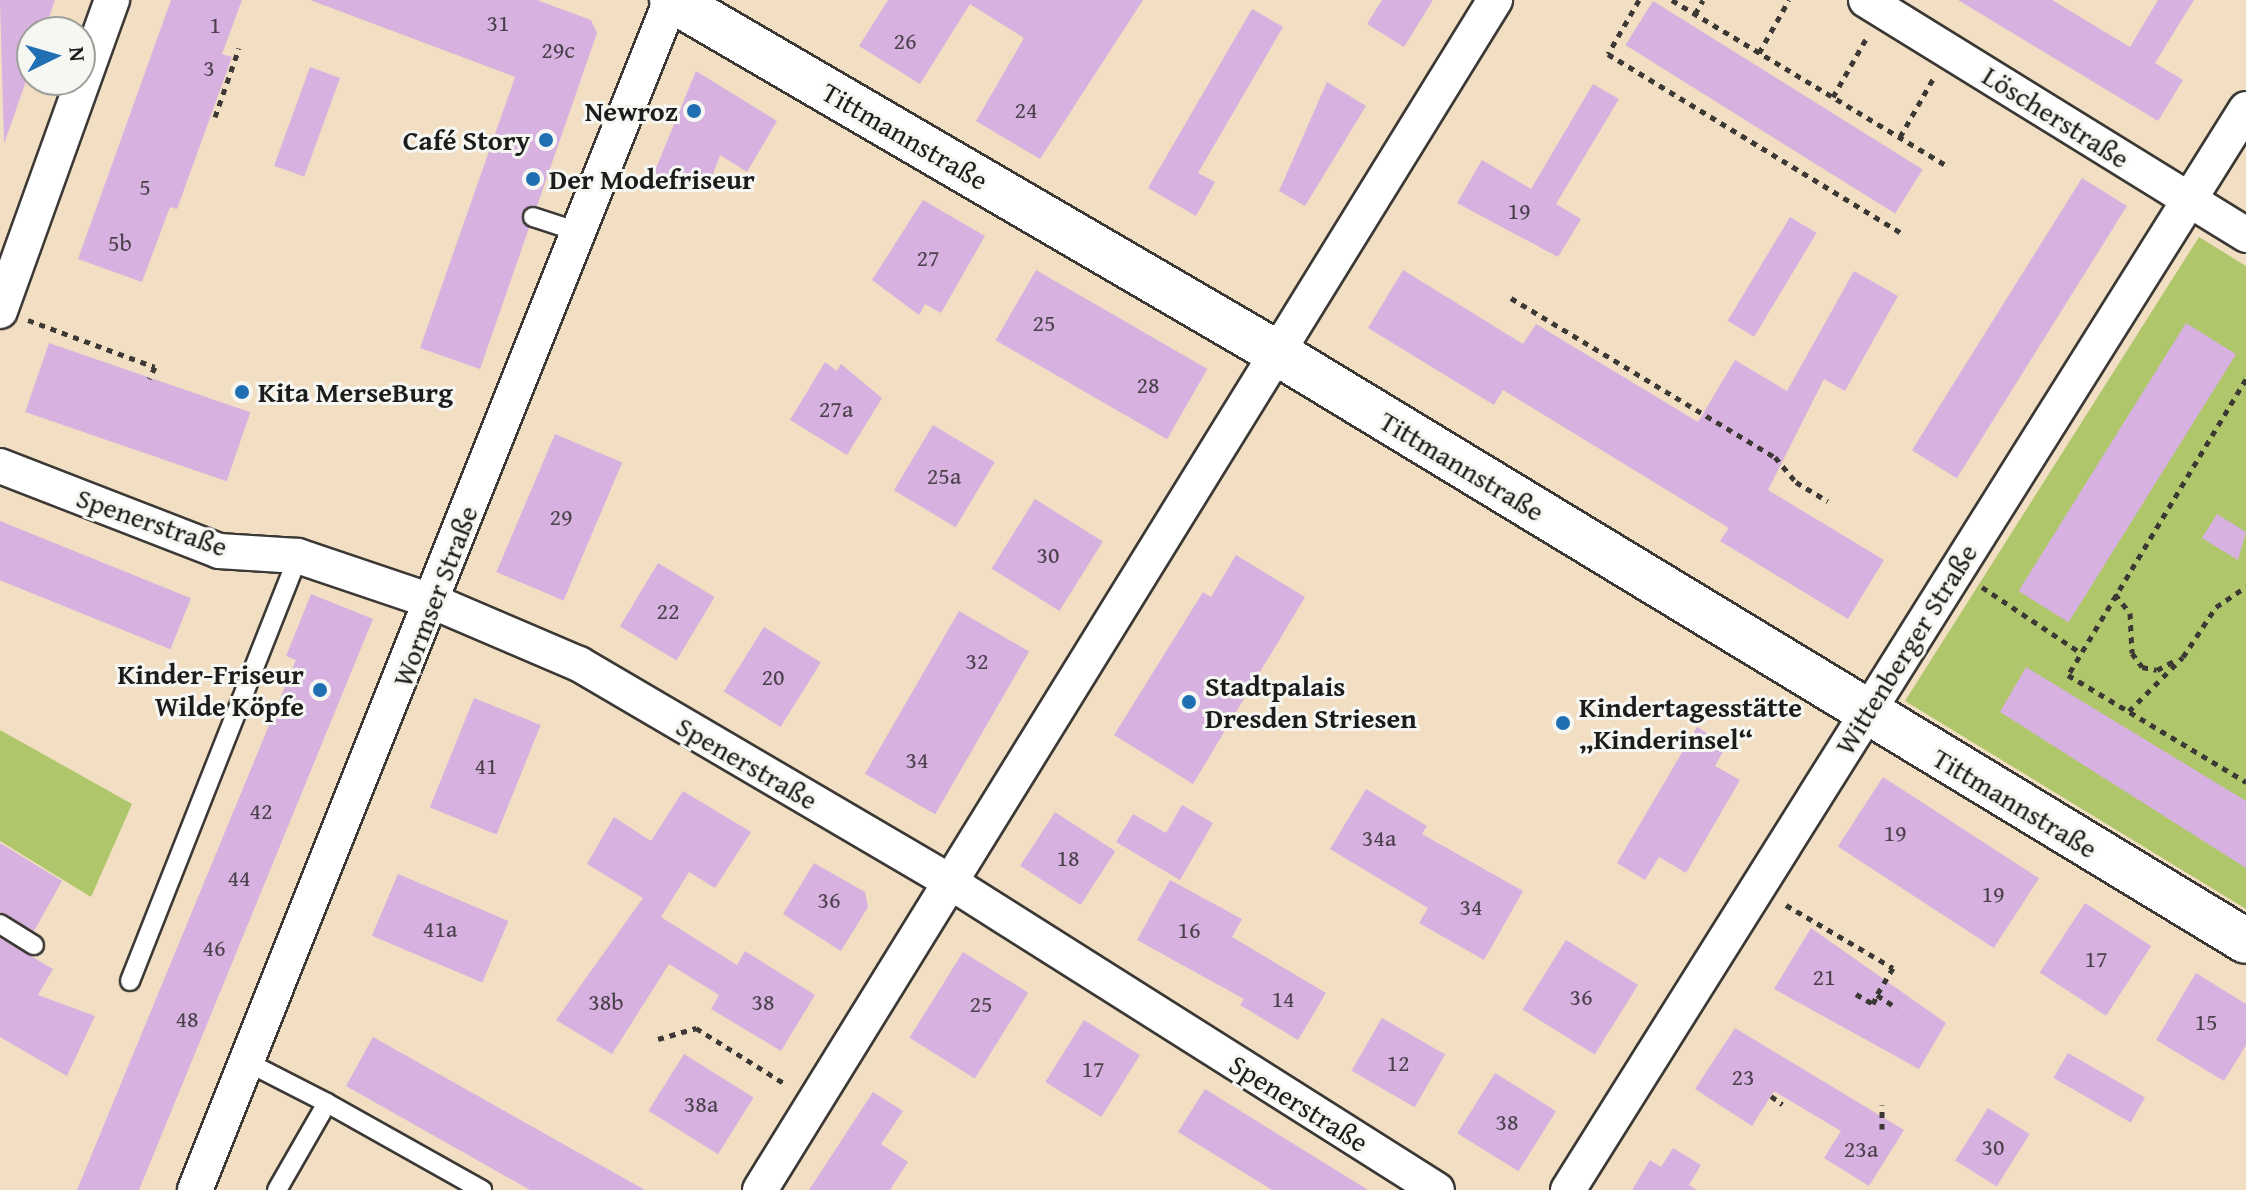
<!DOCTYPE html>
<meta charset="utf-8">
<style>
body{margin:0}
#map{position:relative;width:2246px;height:1190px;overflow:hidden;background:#f2dfc3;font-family:"Gentium Book Plus",serif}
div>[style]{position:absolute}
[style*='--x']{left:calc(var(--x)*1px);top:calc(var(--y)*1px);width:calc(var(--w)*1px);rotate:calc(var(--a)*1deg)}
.green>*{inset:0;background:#afc66b}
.building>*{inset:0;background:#d7b1df;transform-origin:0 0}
.path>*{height:5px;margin-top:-2.5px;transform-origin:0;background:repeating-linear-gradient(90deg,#3c3935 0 6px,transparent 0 12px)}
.roads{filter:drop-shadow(2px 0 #3c3935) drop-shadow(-2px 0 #3c3935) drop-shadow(0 2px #3c3935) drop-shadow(0 -2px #3c3935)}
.lane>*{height:18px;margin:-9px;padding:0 9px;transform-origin:9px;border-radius:9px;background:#fff}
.street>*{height:34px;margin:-17px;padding:0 17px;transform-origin:17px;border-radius:17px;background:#fff}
.secondary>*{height:44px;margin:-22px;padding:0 22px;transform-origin:22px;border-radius:22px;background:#fff}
.dots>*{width:22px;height:22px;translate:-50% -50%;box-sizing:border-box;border:4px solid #f6f6f2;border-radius:50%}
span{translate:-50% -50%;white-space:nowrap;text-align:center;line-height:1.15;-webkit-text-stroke:6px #f6f6f2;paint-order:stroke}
.number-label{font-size:24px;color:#4b414d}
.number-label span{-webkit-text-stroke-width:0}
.poi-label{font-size:28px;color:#1c1c1c;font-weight:700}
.right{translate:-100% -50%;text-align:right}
.left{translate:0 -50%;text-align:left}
.street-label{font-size:28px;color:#1c1c1c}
.north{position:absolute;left:16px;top:16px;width:80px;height:80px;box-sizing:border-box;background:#f6f6f2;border:2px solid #9f9f9c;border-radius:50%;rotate:85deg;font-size:22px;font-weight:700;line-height:32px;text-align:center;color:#1c1c1c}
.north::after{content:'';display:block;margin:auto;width:28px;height:36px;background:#1f6fb2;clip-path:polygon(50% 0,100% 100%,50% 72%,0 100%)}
</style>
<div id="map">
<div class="green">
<i style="clip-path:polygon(2199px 237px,2246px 266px,2246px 909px,1905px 701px)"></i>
<i style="clip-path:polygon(0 730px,132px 804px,91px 897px,0 841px)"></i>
</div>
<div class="building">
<i style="clip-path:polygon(0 0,55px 0,44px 32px,32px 32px,32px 64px,4px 144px)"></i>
<i style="clip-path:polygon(171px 0,242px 0,222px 54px,232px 57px,177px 209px,170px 207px,142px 282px,78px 259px)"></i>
<i style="clip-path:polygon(310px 0,537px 0,591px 20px,597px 33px,537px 206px,522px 213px,529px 228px,480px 369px,420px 348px,515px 77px)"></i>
<i style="clip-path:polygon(888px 0,1143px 0,1040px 159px,976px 121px,1024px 38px,970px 4px,920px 84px,859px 46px)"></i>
<i style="clip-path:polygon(1382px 0,1433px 0,1404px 47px,1367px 24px)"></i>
<i style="clip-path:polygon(1958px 0,2052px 0,2130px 47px,2158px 0,2194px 0,2155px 63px,2183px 80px,2158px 121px)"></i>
<i style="left:1653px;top:1px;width:318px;height:52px;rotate:32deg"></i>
<i style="clip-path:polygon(1252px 9px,1283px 27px,1198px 173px,1215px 182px,1196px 216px,1148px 188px)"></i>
<i style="left:310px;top:67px;width:32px;height:105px;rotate:20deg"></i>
<i style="clip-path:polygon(696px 71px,777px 121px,747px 172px,720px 155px,707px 191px,654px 173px)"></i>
<i style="clip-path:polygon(1327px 82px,1366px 106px,1305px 206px,1279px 191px)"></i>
<i style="clip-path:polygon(1593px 84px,1619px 99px,1556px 204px,1581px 219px,1558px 257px,1457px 203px,1482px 160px,1531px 189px)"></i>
<i style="left:2082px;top:178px;width:53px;height:321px;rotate:32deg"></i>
<i style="clip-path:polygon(923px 200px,985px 236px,941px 313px,925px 304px,919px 315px,872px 280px)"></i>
<i style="left:1790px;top:217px;width:31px;height:121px;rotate:31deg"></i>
<i style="left:1036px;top:270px;width:198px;height:81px;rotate:30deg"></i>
<i style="clip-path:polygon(1403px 270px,1523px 344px,1536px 324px,1698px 422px,1735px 360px,1787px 391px,1854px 271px,1898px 296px,1845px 391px,1824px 379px,1768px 490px,1884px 560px,1848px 619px,1720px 541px,1729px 528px,1503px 390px,1494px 405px,1368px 328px)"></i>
<i style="left:2186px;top:323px;width:59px;height:316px;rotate:32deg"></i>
<i style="left:49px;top:343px;width:213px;height:73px;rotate:19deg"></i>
<i style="clip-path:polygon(825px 362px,837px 371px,841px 364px,882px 398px,847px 455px,790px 420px)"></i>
<i style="left:933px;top:425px;width:72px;height:76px;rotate:31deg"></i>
<i style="left:555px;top:434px;width:73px;height:150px;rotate:23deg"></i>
<i style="left:1035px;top:499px;width:80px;height:82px;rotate:32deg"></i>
<i style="clip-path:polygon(2217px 514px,2246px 532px,2238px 560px,2202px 538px)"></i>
<i style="left:0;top:521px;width:206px;height:55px;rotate:22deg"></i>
<i style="clip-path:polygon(1236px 555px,1305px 597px,1193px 784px,1114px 735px,1203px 592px,1211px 597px)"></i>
<i style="left:658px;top:563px;width:66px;height:74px;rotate:31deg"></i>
<i style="clip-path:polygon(311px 594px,373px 619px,139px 1190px,77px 1190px,296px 660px,286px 656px)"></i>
<i style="left:959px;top:611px;width:81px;height:188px;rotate:30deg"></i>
<i style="left:764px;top:627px;width:67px;height:76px;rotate:32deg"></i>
<i style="clip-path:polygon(2026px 667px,2246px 801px,2246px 868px,2000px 712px)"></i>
<i style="left:474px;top:698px;width:72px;height:118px;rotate:22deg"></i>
<i style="clip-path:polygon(1697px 727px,1727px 745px,1715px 766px,1740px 780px,1686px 873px,1659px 857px,1645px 880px,1617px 863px)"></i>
<i style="left:1883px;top:777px;width:186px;height:83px;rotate:33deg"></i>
<i style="clip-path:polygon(1366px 789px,1427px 826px,1422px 834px,1523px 891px,1484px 960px,1419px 923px,1428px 908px,1330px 849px)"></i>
<i style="clip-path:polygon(683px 791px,751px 832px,715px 888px,689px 872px,661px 917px,737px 965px,745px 951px,815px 995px,781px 1051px,711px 1009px,719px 995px,669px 964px,612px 1054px,556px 1020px,643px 898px,587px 864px,614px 817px,651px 841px)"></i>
<i style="clip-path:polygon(1182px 805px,1213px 823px,1180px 880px,1116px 842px,1133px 814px,1166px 833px)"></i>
<i style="left:1055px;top:812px;width:72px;height:64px;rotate:33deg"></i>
<i style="clip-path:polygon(0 843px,62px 881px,34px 931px,0 912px)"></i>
<i style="clip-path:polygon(814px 863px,865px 892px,868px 907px,841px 951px,783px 914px)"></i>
<i style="left:398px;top:874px;width:120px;height:67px;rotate:23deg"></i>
<i style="clip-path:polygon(1170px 880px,1242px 919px,1232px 937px,1326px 993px,1298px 1040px,1240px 1005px,1244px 999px,1137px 940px)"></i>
<i style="left:2085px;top:903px;width:79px;height:83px;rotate:33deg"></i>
<i style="clip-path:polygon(1811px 928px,1946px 1023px,1919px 1069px,1774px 989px)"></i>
<i style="clip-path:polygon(0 938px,53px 969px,38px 995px,95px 1016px,67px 1076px,0 1037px)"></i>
<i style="left:1566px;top:940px;width:85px;height:82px;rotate:32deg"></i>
<i style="left:963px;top:952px;width:77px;height:101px;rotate:32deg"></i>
<i style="clip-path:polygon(2196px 973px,2246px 1004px,2246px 1045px,2224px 1081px,2156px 1040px)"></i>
<i style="left:1382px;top:1018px;width:73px;height:61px;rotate:30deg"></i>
<i style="left:1084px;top:1020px;width:66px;height:73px;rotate:32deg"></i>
<i style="clip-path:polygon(1735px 1028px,1904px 1130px,1869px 1186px,1824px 1158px,1841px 1131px,1774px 1091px,1752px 1126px,1695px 1089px)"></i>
<i style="clip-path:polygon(373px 1037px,645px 1190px,530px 1190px,346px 1086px)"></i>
<i style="left:2068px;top:1053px;width:89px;height:29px;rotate:30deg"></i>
<i style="left:684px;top:1054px;width:82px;height:67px;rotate:32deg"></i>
<i style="left:1495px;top:1073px;width:72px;height:71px;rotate:32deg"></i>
<i style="clip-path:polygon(1205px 1089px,1368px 1190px,1272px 1190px,1178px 1132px)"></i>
<i style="clip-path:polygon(873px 1092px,903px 1111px,881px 1144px,908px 1162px,890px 1190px,809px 1190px)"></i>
<i style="left:1988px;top:1108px;width:49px;height:62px;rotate:32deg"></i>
<i style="clip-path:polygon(1673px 1148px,1701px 1165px,1689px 1185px,1697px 1190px,1632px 1190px,1650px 1160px,1661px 1167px)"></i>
</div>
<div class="path">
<i style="--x:1639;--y:0;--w:62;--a:119.9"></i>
<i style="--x:1608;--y:54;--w:343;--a:31.4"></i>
<i style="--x:1672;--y:0;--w:318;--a:31.1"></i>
<i style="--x:1695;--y:14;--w:16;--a:-60"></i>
<i style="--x:1759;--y:53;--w:61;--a:-60.5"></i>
<i style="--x:1833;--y:97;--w:67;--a:-60.4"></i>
<i style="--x:215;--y:117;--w:73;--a:-70.8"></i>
<i style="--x:1900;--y:137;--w:67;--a:-60.4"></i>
<i style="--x:1511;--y:298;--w:308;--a:31.1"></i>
<i style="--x:1775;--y:457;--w:33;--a:50"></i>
<i style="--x:1796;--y:482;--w:37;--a:31"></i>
<i style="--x:28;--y:320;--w:135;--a:20.3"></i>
<i style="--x:155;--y:367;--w:13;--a:117"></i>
<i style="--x:2246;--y:379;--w:345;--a:121"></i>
<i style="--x:2068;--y:675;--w:208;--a:31"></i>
<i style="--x:1982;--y:587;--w:119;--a:33.7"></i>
<i style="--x:2115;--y:594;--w:24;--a:52"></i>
<i style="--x:2130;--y:613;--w:40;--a:87.1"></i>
<i style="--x:2132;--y:653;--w:17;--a:54"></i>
<i style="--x:2142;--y:667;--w:15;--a:11"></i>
<i style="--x:2157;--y:670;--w:24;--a:-28"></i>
<i style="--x:2129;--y:711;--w:76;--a:-45"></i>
<i style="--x:2183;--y:657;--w:60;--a:-56.6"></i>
<i style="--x:2216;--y:607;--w:36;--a:-34"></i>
<i style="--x:1786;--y:905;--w:124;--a:30.5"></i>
<i style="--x:1893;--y:968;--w:31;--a:121"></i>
<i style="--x:1877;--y:995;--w:24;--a:33"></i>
<i style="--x:1856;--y:994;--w:20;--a:30"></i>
<i style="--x:1873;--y:1004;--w:10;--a:-66"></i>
<i style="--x:658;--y:1039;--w:40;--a:-16"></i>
<i style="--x:696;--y:1028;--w:107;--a:32.1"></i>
<i style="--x:1771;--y:1096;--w:14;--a:36"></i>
<i style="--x:1882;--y:1129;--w:24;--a:-90"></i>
</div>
<div class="roads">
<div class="lane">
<i style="--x:533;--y:217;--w:45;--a:18"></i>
<i style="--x:0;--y:924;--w:40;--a:32"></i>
<i style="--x:130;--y:981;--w:457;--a:-68.4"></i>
<i style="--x:247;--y:1062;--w:90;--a:27.1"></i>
<i style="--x:327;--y:1103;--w:100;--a:119.9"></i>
<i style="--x:327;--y:1103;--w:178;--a:29.3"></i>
</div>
<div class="street">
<i style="--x:1866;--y:0;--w:447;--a:31.7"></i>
<i style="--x:0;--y:311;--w:331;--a:-70.2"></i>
<i style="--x:0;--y:466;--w:235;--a:21.2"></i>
<i style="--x:219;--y:551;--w:79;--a:3.6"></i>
<i style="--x:298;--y:556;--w:144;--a:18.7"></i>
<i style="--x:434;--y:602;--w:158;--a:23.2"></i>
<i style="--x:579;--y:664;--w:430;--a:30.4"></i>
<i style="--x:950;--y:882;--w:576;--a:32.31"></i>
<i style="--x:195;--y:1190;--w:1282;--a:-68.2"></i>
<i style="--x:760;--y:1190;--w:1399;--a:-58.3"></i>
<i style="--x:1568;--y:1190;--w:1276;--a:-57.9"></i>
</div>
<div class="secondary">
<i style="--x:672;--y:0;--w:700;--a:30.26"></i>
<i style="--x:1277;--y:353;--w:1133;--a:31.25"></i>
</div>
</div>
<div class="dots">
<i style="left:694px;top:111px;background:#1f6fb2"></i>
<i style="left:546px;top:140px;background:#1f6fb2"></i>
<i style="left:533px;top:179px;background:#1f6fb2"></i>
<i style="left:242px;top:392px;background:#1f6fb2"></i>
<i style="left:320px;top:690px;background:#1f6fb2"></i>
<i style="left:1189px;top:702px;background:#1f6fb2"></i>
<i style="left:1563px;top:723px;background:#1f6fb2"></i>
</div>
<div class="number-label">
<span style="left:498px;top:23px">31</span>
<span style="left:215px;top:25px">1</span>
<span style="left:905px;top:41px">26</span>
<span style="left:558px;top:50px">29c</span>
<span style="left:209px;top:68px">3</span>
<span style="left:1026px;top:110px">24</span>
<span style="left:145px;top:187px">5</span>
<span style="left:1519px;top:211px">19</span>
<span style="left:120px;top:243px">5b</span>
<span style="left:928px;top:258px">27</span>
<span style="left:1044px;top:323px">25</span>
<span style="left:1148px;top:385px">28</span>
<span style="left:836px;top:409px">27a</span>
<span style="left:944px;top:476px">25a</span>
<span style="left:561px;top:517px">29</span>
<span style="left:1048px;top:555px">30</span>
<span style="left:668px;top:611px">22</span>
<span style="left:977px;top:661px">32</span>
<span style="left:773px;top:677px">20</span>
<span style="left:917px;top:760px">34</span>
<span style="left:486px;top:766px">41</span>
<span style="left:261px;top:811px">42</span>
<span style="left:1895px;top:833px">19</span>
<span style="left:1379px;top:838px">34a</span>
<span style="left:1068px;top:858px">18</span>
<span style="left:239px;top:878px">44</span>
<span style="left:1993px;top:894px">19</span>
<span style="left:829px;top:900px">36</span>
<span style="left:1471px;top:907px">34</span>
<span style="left:440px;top:929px">41a</span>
<span style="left:1189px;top:930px">16</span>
<span style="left:214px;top:948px">46</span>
<span style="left:2096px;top:959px">17</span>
<span style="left:1824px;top:977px">21</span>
<span style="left:1581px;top:997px">36</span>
<span style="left:1283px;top:999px">14</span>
<span style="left:606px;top:1002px">38b</span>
<span style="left:763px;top:1002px">38</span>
<span style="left:981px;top:1004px">25</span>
<span style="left:187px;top:1019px">48</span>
<span style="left:2206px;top:1022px">15</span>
<span style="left:1398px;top:1063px">12</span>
<span style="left:1093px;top:1069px">17</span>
<span style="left:1743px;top:1077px">23</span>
<span style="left:701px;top:1104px">38a</span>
<span style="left:1507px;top:1122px">38</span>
<span style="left:1993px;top:1147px">30</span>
<span style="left:1861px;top:1149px">23a</span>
</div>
<div class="poi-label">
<span class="right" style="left:678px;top:111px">Newroz</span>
<span class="right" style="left:530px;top:140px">Café Story</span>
<span class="left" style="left:549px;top:179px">Der Modefriseur</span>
<span class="left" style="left:258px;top:392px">Kita MerseBurg</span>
<span class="right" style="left:304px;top:690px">Kinder-Friseur<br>Wilde Köpfe</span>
<span class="left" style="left:1205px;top:702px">Stadtpalais<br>Dresden Striesen</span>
<span class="left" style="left:1579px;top:723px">Kindertagesstätte<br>„Kinderinsel“</span>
</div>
<div class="street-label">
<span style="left:2056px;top:117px;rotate:32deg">Löscherstraße</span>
<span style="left:905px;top:136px;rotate:30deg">Tittmannstraße</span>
<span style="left:1462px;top:466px;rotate:31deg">Tittmannstraße</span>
<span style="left:152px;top:522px;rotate:19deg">Spenerstraße</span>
<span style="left:435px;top:596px;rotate:-69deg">Wormser Straße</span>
<span style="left:1906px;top:649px;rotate:-58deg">Wittenberger Straße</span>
<span style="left:747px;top:763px;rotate:30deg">Spenerstraße</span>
<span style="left:2015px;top:803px;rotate:31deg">Tittmannstraße</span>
<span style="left:1299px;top:1103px;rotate:32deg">Spenerstraße</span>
</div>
<div class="north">N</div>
</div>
